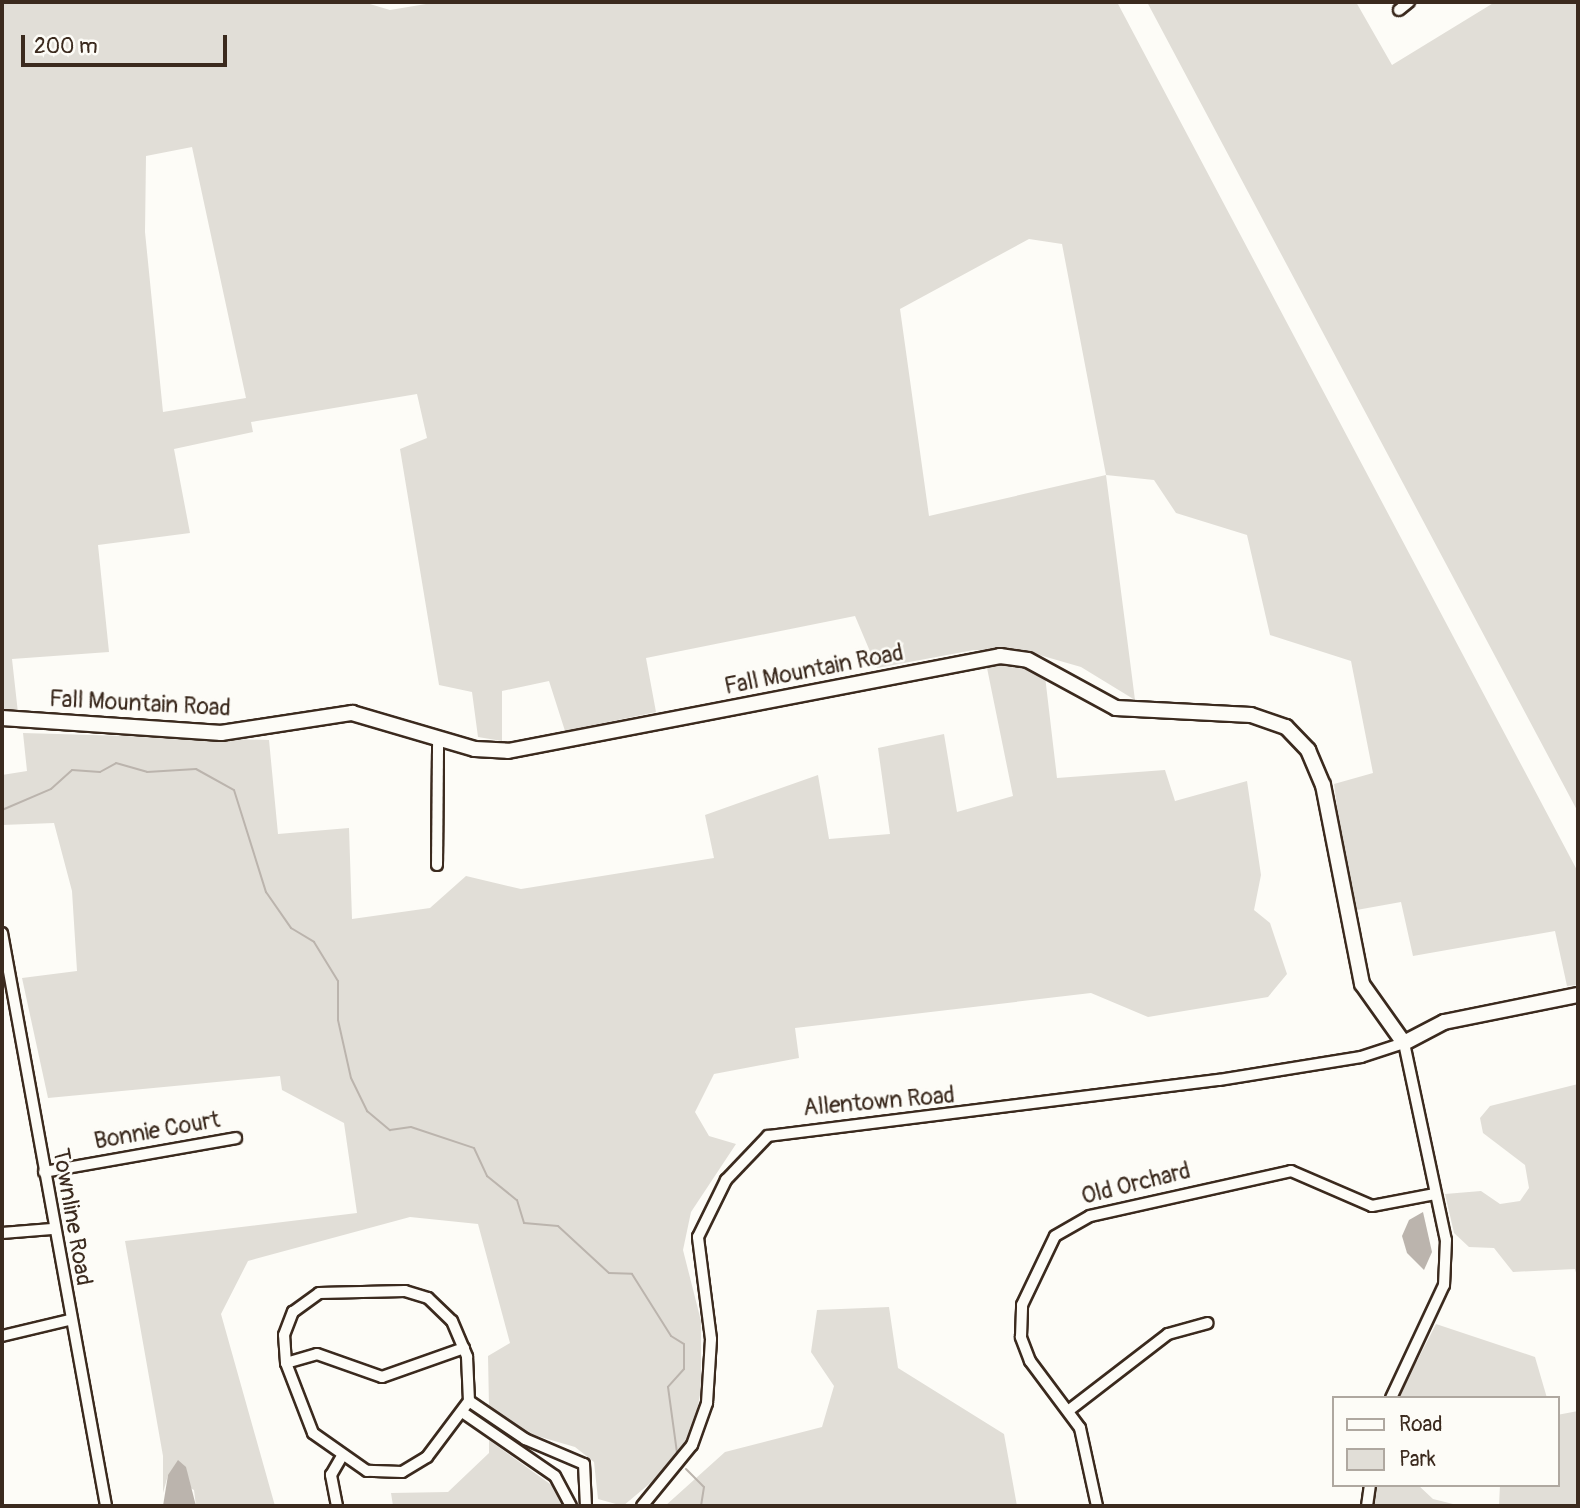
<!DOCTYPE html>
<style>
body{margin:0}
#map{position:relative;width:1580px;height:1508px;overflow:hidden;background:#fdfcf7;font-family:Pangolin,sans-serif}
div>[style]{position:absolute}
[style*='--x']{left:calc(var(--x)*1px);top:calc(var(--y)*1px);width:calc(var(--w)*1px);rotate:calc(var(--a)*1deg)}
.green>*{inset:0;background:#e1ded7}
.water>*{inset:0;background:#bbb4ad}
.stream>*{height:2px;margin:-1px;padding:0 1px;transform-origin:1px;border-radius:1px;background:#bbb4ad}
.roads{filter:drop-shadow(2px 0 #3b2a1e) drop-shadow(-2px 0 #3b2a1e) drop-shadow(0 2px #3b2a1e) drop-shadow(0 -2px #3b2a1e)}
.minor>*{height:10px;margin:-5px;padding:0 5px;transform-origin:5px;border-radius:5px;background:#fdfcf7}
.major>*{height:14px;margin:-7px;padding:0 7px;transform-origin:7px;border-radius:7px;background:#fdfcf7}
span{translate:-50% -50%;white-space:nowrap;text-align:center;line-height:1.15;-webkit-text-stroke:5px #fdfcf7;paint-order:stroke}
.street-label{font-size:23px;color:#3b2a1e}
.frame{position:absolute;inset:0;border:4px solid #3b2a1e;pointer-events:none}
.legend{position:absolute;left:1332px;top:1396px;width:228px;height:91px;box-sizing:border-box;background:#fdfcf7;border:2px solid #afa8a0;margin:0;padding:9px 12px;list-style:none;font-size:21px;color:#3b2a1e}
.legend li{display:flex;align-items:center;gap:14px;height:35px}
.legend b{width:35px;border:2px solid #afa8a0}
.scale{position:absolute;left:21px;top:35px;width:206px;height:32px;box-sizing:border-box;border:4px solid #3b2a1e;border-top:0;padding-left:9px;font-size:21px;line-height:24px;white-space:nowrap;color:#3b2a1e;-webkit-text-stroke:5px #fdfcf7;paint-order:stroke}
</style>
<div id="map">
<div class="green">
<i style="clip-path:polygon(evenodd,2px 2px,363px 2px,390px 10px,438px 2px,1117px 2px,1578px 872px,1578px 985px,1567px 986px,1555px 931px,1413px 956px,1401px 902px,1351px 911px,1334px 784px,1373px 773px,1351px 661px,1270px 635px,1247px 535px,1176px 513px,1154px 480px,1106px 475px,1135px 700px,1081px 667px,1022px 650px,974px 650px,877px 668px,855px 616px,646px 658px,656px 712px,565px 731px,549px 681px,502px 691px,502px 741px,478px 737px,472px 692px,439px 685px,400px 449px,427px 438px,417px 394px,251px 422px,253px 432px,174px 449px,190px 533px,98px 545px,109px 652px,12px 659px,18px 713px,2px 713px,2px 2px,192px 147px,246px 398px,163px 412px,145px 232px,146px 156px,192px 147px,2px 2px,1029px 239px,1062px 244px,1106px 475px,929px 516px,900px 309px,1029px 239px)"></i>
<i style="clip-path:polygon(1147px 2px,1356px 2px,1392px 65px,1495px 2px,1578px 2px,1578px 812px)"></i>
<i style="clip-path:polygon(986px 663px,1024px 663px,1045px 676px,1057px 778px,1165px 770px,1175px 801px,1247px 781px,1261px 875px,1254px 910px,1270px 923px,1287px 974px,1268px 997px,1148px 1017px,1091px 993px,795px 1028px,799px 1058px,714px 1074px,695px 1112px,709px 1136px,736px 1144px,691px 1212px,683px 1250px,701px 1321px,701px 1390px,693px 1430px,667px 1469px,623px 1506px,598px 1499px,594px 1462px,575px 1447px,527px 1433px,489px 1407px,488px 1356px,510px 1343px,478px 1224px,410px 1217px,248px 1261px,221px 1314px,275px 1506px,196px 1506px,194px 1490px,168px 1475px,163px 1493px,163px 1456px,125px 1241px,357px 1213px,344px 1123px,282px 1090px,280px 1076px,48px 1098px,22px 978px,77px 971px,72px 891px,54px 823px,2px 825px,2px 775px,27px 771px,23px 733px,269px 740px,278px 834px,349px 828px,352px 919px,430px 908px,466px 876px,521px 889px,714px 858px,705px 815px,818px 775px,829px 839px,890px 834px,878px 748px,944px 734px,957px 812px,1013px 796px)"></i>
<i style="clip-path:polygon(1578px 1084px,1578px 1280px,1575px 1269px,1513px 1272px,1494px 1248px,1469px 1247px,1454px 1233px,1445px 1194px,1481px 1191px,1500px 1204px,1520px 1201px,1529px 1188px,1525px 1165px,1483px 1133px,1480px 1118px,1490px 1106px)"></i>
<i style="clip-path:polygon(889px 1307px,898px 1368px,1004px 1434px,1017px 1506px,665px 1506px,725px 1452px,822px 1427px,834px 1386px,811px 1352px,817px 1310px)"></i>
<i style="clip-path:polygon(1436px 1324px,1535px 1357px,1547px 1398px,1398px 1398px)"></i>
<i style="clip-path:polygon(1578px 1411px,1578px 1506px,1499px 1506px,1500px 1485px,1557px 1485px,1557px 1415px)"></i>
<i style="clip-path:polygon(489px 1440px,557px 1489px,563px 1506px,393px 1506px,391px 1493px,448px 1492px,489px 1453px)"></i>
<i style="clip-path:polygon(1377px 1485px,1418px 1485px,1433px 1499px,1461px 1506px,1373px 1506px)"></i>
</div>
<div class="water">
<i style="clip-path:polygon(1423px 1212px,1432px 1252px,1424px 1270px,1407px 1253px,1402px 1236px,1409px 1220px)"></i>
<i style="clip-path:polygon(178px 1460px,186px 1467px,196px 1506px,163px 1506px,168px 1475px)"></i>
</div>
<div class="stream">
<i style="--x:2;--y:810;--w:53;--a:-23.2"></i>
<i style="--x:51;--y:789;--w:28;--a:-42"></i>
<i style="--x:72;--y:770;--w:28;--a:4"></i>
<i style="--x:100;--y:772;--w:18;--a:-29"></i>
<i style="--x:116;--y:763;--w:32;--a:16"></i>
<i style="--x:147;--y:772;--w:49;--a:-3.5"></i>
<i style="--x:196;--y:769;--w:43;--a:28.9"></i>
<i style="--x:234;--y:790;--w:107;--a:72.6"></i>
<i style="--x:266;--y:892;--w:44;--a:55.2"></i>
<i style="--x:291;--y:928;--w:27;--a:31"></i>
<i style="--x:314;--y:942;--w:46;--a:58.4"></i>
<i style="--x:338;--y:981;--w:39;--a:90"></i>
<i style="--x:338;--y:1020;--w:59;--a:77.4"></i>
<i style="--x:351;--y:1078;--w:37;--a:64"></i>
<i style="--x:367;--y:1111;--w:30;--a:40"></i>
<i style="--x:390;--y:1130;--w:21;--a:-8"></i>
<i style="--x:411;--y:1127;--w:66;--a:18.4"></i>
<i style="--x:474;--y:1148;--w:31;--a:65"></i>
<i style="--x:487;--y:1176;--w:38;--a:39"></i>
<i style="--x:517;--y:1200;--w:24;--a:73"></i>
<i style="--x:524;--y:1223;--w:34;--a:5"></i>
<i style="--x:558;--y:1226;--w:69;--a:42.7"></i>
<i style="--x:609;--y:1273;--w:23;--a:2"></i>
<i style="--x:632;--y:1274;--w:73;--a:57.8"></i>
<i style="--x:671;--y:1336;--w:15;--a:32"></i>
<i style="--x:684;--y:1344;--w:25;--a:90"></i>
<i style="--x:684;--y:1369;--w:24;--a:132"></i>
<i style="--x:668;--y:1387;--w:67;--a:82.2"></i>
<i style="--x:686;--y:1469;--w:25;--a:45"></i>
<i style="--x:704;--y:1487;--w:19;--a:99"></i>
</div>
<div class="roads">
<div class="minor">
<i style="--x:1399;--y:10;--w:13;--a:-39"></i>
<i style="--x:437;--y:865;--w:126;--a:-89.5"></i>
<i style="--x:2;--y:933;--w:582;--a:79.71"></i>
<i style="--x:44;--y:1172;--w:195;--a:-10"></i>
<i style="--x:2;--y:1233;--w:50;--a:-4.6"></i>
<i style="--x:405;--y:1291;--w:24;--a:17"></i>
<i style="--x:428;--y:1298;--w:33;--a:44"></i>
<i style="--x:452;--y:1321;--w:39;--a:67"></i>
<i style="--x:467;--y:1357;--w:44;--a:87.4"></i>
<i style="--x:469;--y:1401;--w:70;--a:126.9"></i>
<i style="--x:427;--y:1457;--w:29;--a:149"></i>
<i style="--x:402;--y:1472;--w:35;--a:-178"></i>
<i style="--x:367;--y:1471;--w:66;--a:-144.9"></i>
<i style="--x:313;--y:1433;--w:75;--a:-111.1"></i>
<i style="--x:286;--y:1363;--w:28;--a:-94"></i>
<i style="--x:284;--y:1335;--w:25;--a:-69"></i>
<i style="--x:293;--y:1312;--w:32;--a:-36"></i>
<i style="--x:319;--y:1293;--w:86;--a:-1.3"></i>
<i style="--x:2;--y:1336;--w:69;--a:-13.4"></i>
<i style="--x:286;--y:1363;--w:32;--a:-16"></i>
<i style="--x:317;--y:1354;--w:69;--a:19.5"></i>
<i style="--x:382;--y:1377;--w:87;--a:-19.5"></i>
<i style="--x:469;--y:1401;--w:68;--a:34.2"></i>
<i style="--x:525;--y:1439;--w:64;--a:23"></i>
<i style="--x:584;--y:1464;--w:42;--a:87.3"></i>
<i style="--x:1068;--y:1411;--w:126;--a:-37.6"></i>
<i style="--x:1168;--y:1334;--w:41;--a:-15.4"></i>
<i style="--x:465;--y:1414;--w:109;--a:34.6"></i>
<i style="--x:555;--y:1476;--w:34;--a:62"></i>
<i style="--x:337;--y:1506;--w:32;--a:-101"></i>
<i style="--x:331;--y:1475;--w:22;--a:-60"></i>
<i style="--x:642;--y:1506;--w:79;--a:-50.7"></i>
<i style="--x:692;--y:1445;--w:45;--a:-70.3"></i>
<i style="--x:707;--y:1403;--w:64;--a:-86.4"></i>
<i style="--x:711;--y:1339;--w:103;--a:-97.3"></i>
<i style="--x:698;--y:1237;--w:64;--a:-63.8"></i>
<i style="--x:726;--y:1180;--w:61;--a:-46.3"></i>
<i style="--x:768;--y:1136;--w:454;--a:-7.1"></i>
<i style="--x:1219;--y:1080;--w:144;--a:-9.2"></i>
<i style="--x:1361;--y:1057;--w:45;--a:-18"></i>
<i style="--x:1404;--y:1043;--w:201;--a:78"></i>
<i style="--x:1446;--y:1240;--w:45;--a:92.5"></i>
<i style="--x:1444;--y:1285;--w:125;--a:115.1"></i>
<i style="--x:1097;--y:1506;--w:80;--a:-102.3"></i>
<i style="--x:1080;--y:1428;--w:84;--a:-126.7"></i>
<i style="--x:1030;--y:1361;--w:26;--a:-111"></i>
<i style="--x:1021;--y:1337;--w:32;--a:-88"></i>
<i style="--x:1022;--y:1305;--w:76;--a:-64.4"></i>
<i style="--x:1055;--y:1236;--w:40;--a:-29.7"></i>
<i style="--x:1090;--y:1216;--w:206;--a:-12.6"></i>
<i style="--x:1291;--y:1171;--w:88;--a:23.4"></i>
<i style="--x:1372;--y:1206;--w:64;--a:-10.8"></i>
<i style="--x:1367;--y:1506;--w:21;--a:-82"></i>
</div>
<div class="major">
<i style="--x:2;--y:718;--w:220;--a:3.9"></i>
<i style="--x:221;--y:733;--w:133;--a:-8.7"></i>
<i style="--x:352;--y:713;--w:128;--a:16.3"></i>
<i style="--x:475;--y:749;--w:33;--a:3"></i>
<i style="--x:508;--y:751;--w:501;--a:-10.93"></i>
<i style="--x:1000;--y:656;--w:28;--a:8"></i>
<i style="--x:1028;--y:660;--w:100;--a:28.6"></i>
<i style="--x:1116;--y:708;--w:135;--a:3"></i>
<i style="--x:1251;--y:715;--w:37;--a:19"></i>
<i style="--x:1286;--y:727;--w:32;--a:46"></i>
<i style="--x:1308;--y:750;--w:38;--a:67"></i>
<i style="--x:1323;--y:785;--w:203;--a:78.9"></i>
<i style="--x:1362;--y:984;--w:72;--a:54.6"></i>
<i style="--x:1404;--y:1043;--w:45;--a:-27.7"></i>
<i style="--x:1444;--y:1022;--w:137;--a:-11.4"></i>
</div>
</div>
<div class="street-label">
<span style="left:814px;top:670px;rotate:-11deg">Fall Mountain Road</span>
<span style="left:140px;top:704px;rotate:3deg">Fall Mountain Road</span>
<span style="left:879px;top:1102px;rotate:-5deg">Allentown Road</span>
<span style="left:157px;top:1131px;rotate:-10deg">Bonnie Court</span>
<span style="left:1136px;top:1184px;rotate:-14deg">Old Orchard</span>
<span style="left:72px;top:1217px;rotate:80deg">Townline Road</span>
</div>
<div class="frame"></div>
<ul class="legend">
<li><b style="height:9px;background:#fdfcf7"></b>Road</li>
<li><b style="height:19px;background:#e1ded7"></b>Park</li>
</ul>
<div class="scale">200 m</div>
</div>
